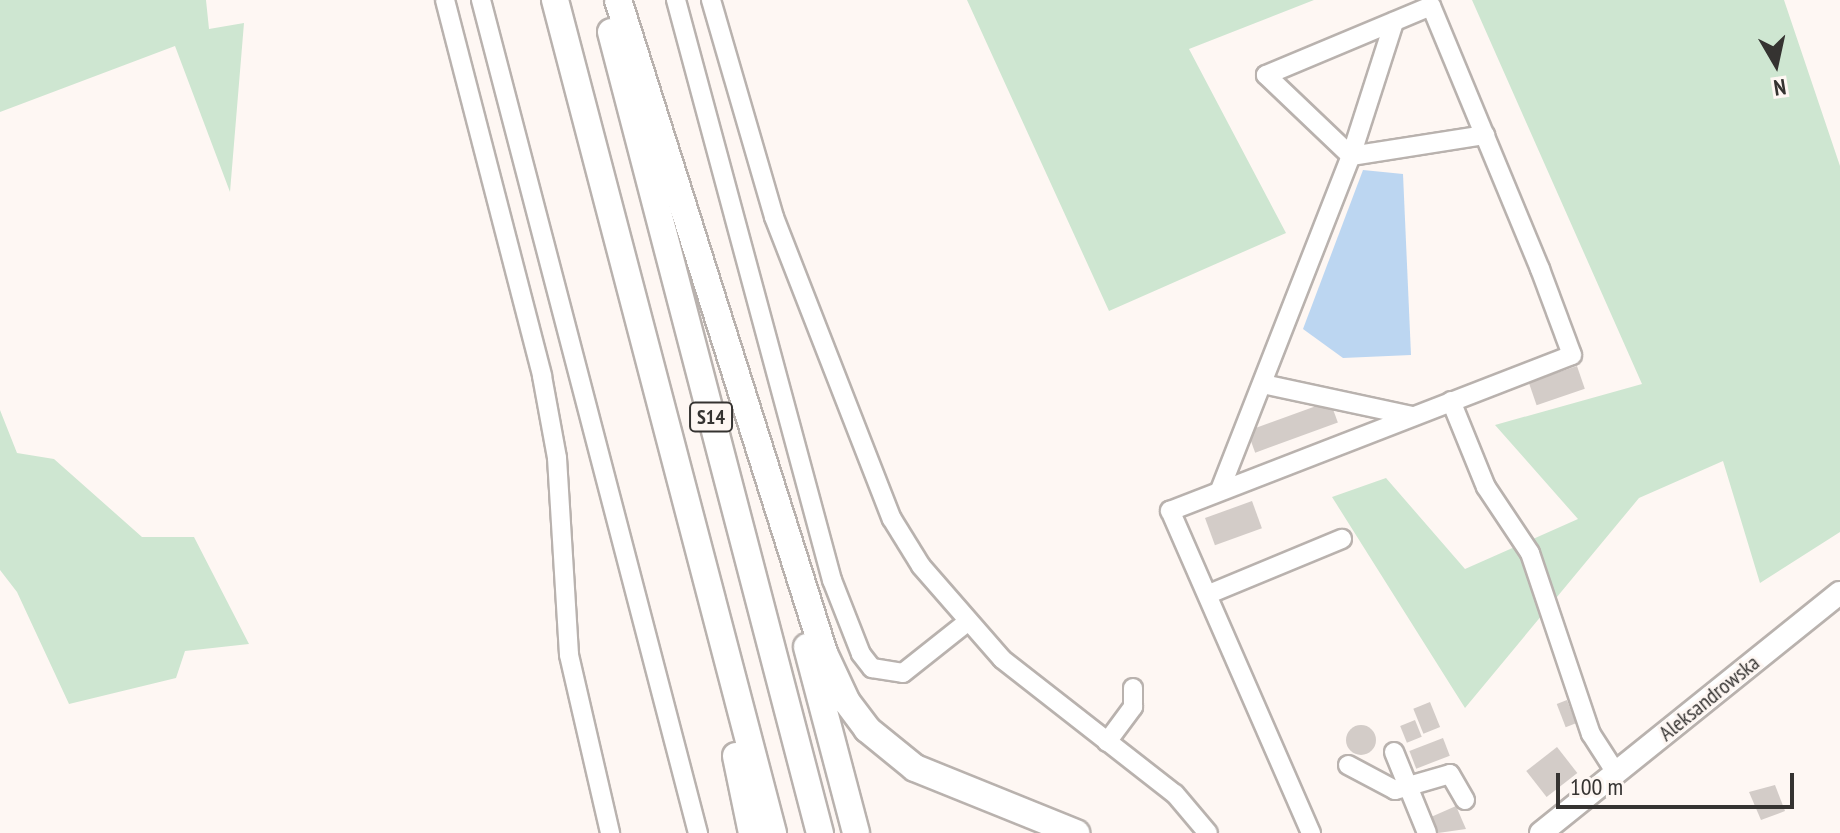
<!DOCTYPE html>
<style>
body{margin:0}
#map{position:relative;width:1840px;height:833px;overflow:hidden;background:#fef7f3;font-family:"PT Sans Narrow",sans-serif}
div>[style]{position:absolute}
[style*='--x']{left:calc(var(--x)*1px);top:calc(var(--y)*1px);width:calc(var(--w)*1px);rotate:calc(var(--a)*1deg)}
.green>*{inset:0;background:#cee6d1}
.water>*{inset:0;background:#bcd6f1}
.building>*{inset:0;background:#d3ccc8;transform-origin:0 0}
.round{border-radius:50%}
.roads{filter:drop-shadow(2px 0 #b9b2ae) drop-shadow(-2px 0 #b9b2ae) drop-shadow(0 2px #b9b2ae) drop-shadow(0 -2px #b9b2ae)}
.minor>*{height:18px;margin:-9px;padding:0 9px;transform-origin:9px;border-radius:9px;background:#fff}
.major>*{height:22px;margin:-11px;padding:0 11px;transform-origin:11px;border-radius:11px;background:#fff}
.highway>*{height:26px;margin:-13px;padding:0 13px;transform-origin:13px;border-radius:13px;background:#fff}
span{translate:-50% -50%;white-space:nowrap;text-align:center;line-height:1.15;-webkit-text-stroke:6px #fef7f3;paint-order:stroke}
.shield-label span{padding:2px 6px;background:#fef7f3;border:2px solid;border-radius:6px;-webkit-text-stroke-width:0}
.shield-label{font-size:20px;color:#353331;font-weight:700}
.street-label{font-size:22px;color:#353331}
.north{position:absolute;left:1736px;top:24px;width:80px;height:80px;-webkit-text-stroke:6px #fef7f3;paint-order:stroke;rotate:171deg;font-size:22px;font-weight:700;line-height:32px;text-align:center;color:#353331}
.north::after{content:'';display:block;margin:auto;width:28px;height:36px;background:#353331;clip-path:polygon(50% 0,100% 100%,50% 72%,0 100%)}
.scale{position:absolute;left:1556px;top:773px;width:238px;height:36px;box-sizing:border-box;border:4px solid #353331;border-top:0;padding-left:10px;font-size:24px;line-height:28px;white-space:nowrap;color:#353331;-webkit-text-stroke:6px #fef7f3;paint-order:stroke}
</style>
<div id="map">
<div class="green">
<i style="clip-path:polygon(0 0,206px 0,209px 29px,244px 23px,230px 192px,175px 46px,0 112px)"></i>
<i style="clip-path:polygon(967px 0,1314px 0,1189px 49px,1286px 233px,1109px 311px)"></i>
<i style="clip-path:polygon(1472px 0,1784px 0,1840px 166px,1840px 532px,1760px 583px,1723px 461px,1639px 498px,1465px 708px,1332px 497px,1386px 478px,1465px 569px,1578px 519px,1495px 425px,1642px 384px)"></i>
<i style="clip-path:polygon(0 410px,17px 453px,54px 459px,142px 537px,194px 537px,249px 644px,185px 651px,176px 678px,69px 704px,17px 592px,0 570px)"></i>
</div>
<div class="water">
<i style="clip-path:polygon(1363px 170px,1403px 174px,1411px 355px,1343px 358px,1303px 329px)"></i>
</div>
<div class="building">
<i style="left:1577px;top:366px;width:24px;height:51px;rotate:71deg"></i>
<i style="left:1330px;top:401px;width:23px;height:88px;rotate:70deg"></i>
<i style="left:1252px;top:501px;width:29px;height:50px;rotate:70deg"></i>
<i style="left:1567px;top:700px;width:25px;height:11px;rotate:69deg"></i>
<i style="left:1430px;top:702px;width:27px;height:18px;rotate:68deg"></i>
<i style="left:1415px;top:720px;width:18px;height:16px;rotate:68deg"></i>
<i class="round" style="left:1346px;top:725px;width:30px;height:30px"></i>
<i style="left:1443px;top:738px;width:19px;height:36px;rotate:69deg"></i>
<i style="left:1557px;top:747px;width:33px;height:39px;rotate:52deg"></i>
<i style="clip-path:polygon(1775px 785px,1785px 811px,1761px 820px,1749px 792px)"></i>
<i style="clip-path:polygon(1456px 806px,1466px 829px,1438px 833px,1431px 817px)"></i>
</div>
<div class="roads">
<div class="minor">
<i style="--x:445;--y:0;--w:388;--a:75.5"></i>
<i style="--x:542;--y:376;--w:83;--a:79.6"></i>
<i style="--x:557;--y:458;--w:197;--a:86.5"></i>
<i style="--x:569;--y:655;--w:183;--a:77"></i>
<i style="--x:481;--y:0;--w:861;--a:75.4"></i>
<i style="--x:676;--y:0;--w:601;--a:74.95"></i>
<i style="--x:832;--y:580;--w:79;--a:68.6"></i>
<i style="--x:861;--y:654;--w:18;--a:52"></i>
<i style="--x:872;--y:668;--w:31;--a:9"></i>
<i style="--x:903;--y:673;--w:80;--a:-38.4"></i>
<i style="--x:711;--y:0;--w:226;--a:73.8"></i>
<i style="--x:774;--y:217;--w:324;--a:68.7"></i>
<i style="--x:892;--y:519;--w:55;--a:58.3"></i>
<i style="--x:921;--y:566;--w:123;--a:48.9"></i>
<i style="--x:1002;--y:659;--w:219;--a:38"></i>
<i style="--x:1175;--y:794;--w:51;--a:49.8"></i>
<i style="--x:1263;--y:384;--w:152;--a:12.1"></i>
<i style="--x:1451;--y:401;--w:93;--a:67.9"></i>
<i style="--x:1486;--y:487;--w:79;--a:56.3"></i>
<i style="--x:1530;--y:553;--w:191;--a:71.4"></i>
<i style="--x:1591;--y:734;--w:46;--a:57.3"></i>
<i style="--x:1220;--y:490;--w:359;--a:-68.6"></i>
<i style="--x:1351;--y:156;--w:141;--a:-72.2"></i>
<i style="--x:1209;--y:594;--w:144;--a:-22.5"></i>
<i style="--x:1107;--y:742;--w:44;--a:-53.4"></i>
<i style="--x:1133;--y:707;--w:19;--a:-90"></i>
<i style="--x:1394;--y:752;--w:87;--a:67.8"></i>
<i style="--x:1348;--y:765;--w:53;--a:28"></i>
<i style="--x:1395;--y:790;--w:57;--a:-16.2"></i>
<i style="--x:1450;--y:774;--w:30;--a:60"></i>
<i style="--x:1311;--y:833;--w:352;--a:-113.6"></i>
<i style="--x:1170;--y:511;--w:431;--a:-21.2"></i>
<i style="--x:1572;--y:355;--w:92;--a:-110.4"></i>
<i style="--x:1540;--y:269;--w:285;--a:-112.5"></i>
<i style="--x:1431;--y:6;--w:179;--a:157.3"></i>
<i style="--x:1266;--y:75;--w:117;--a:43.6"></i>
<i style="--x:1351;--y:156;--w:136;--a:-8.9"></i>
</div>
<div class="major">
<i style="--x:1541;--y:833;--w:383;--a:-38.8"></i>
</div>
<div class="highway">
<i style="--x:555;--y:0;--w:861;--a:75.33"></i>
<i style="--x:618;--y:0;--w:685;--a:72.49"></i>
<i style="--x:824;--y:653;--w:54;--a:64.9"></i>
<i style="--x:847;--y:702;--w:34;--a:53"></i>
<i style="--x:867;--y:729;--w:62;--a:39.1"></i>
<i style="--x:915;--y:768;--w:174;--a:22"></i>
<i style="--x:611;--y:32;--w:828;--a:75.38"></i>
<i style="--x:807;--y:647;--w:192;--a:75.2"></i>
<i style="--x:736;--y:756;--w:79;--a:78.3"></i>
</div>
</div>
<div class="shield-label">
<span style="left:711px;top:417px">S14</span>
</div>
<div class="street-label">
<span style="left:1709px;top:698px;rotate:-39deg">Aleksandrowska</span>
</div>
<div class="north">N</div>
<div class="scale">100 m</div>
</div>
